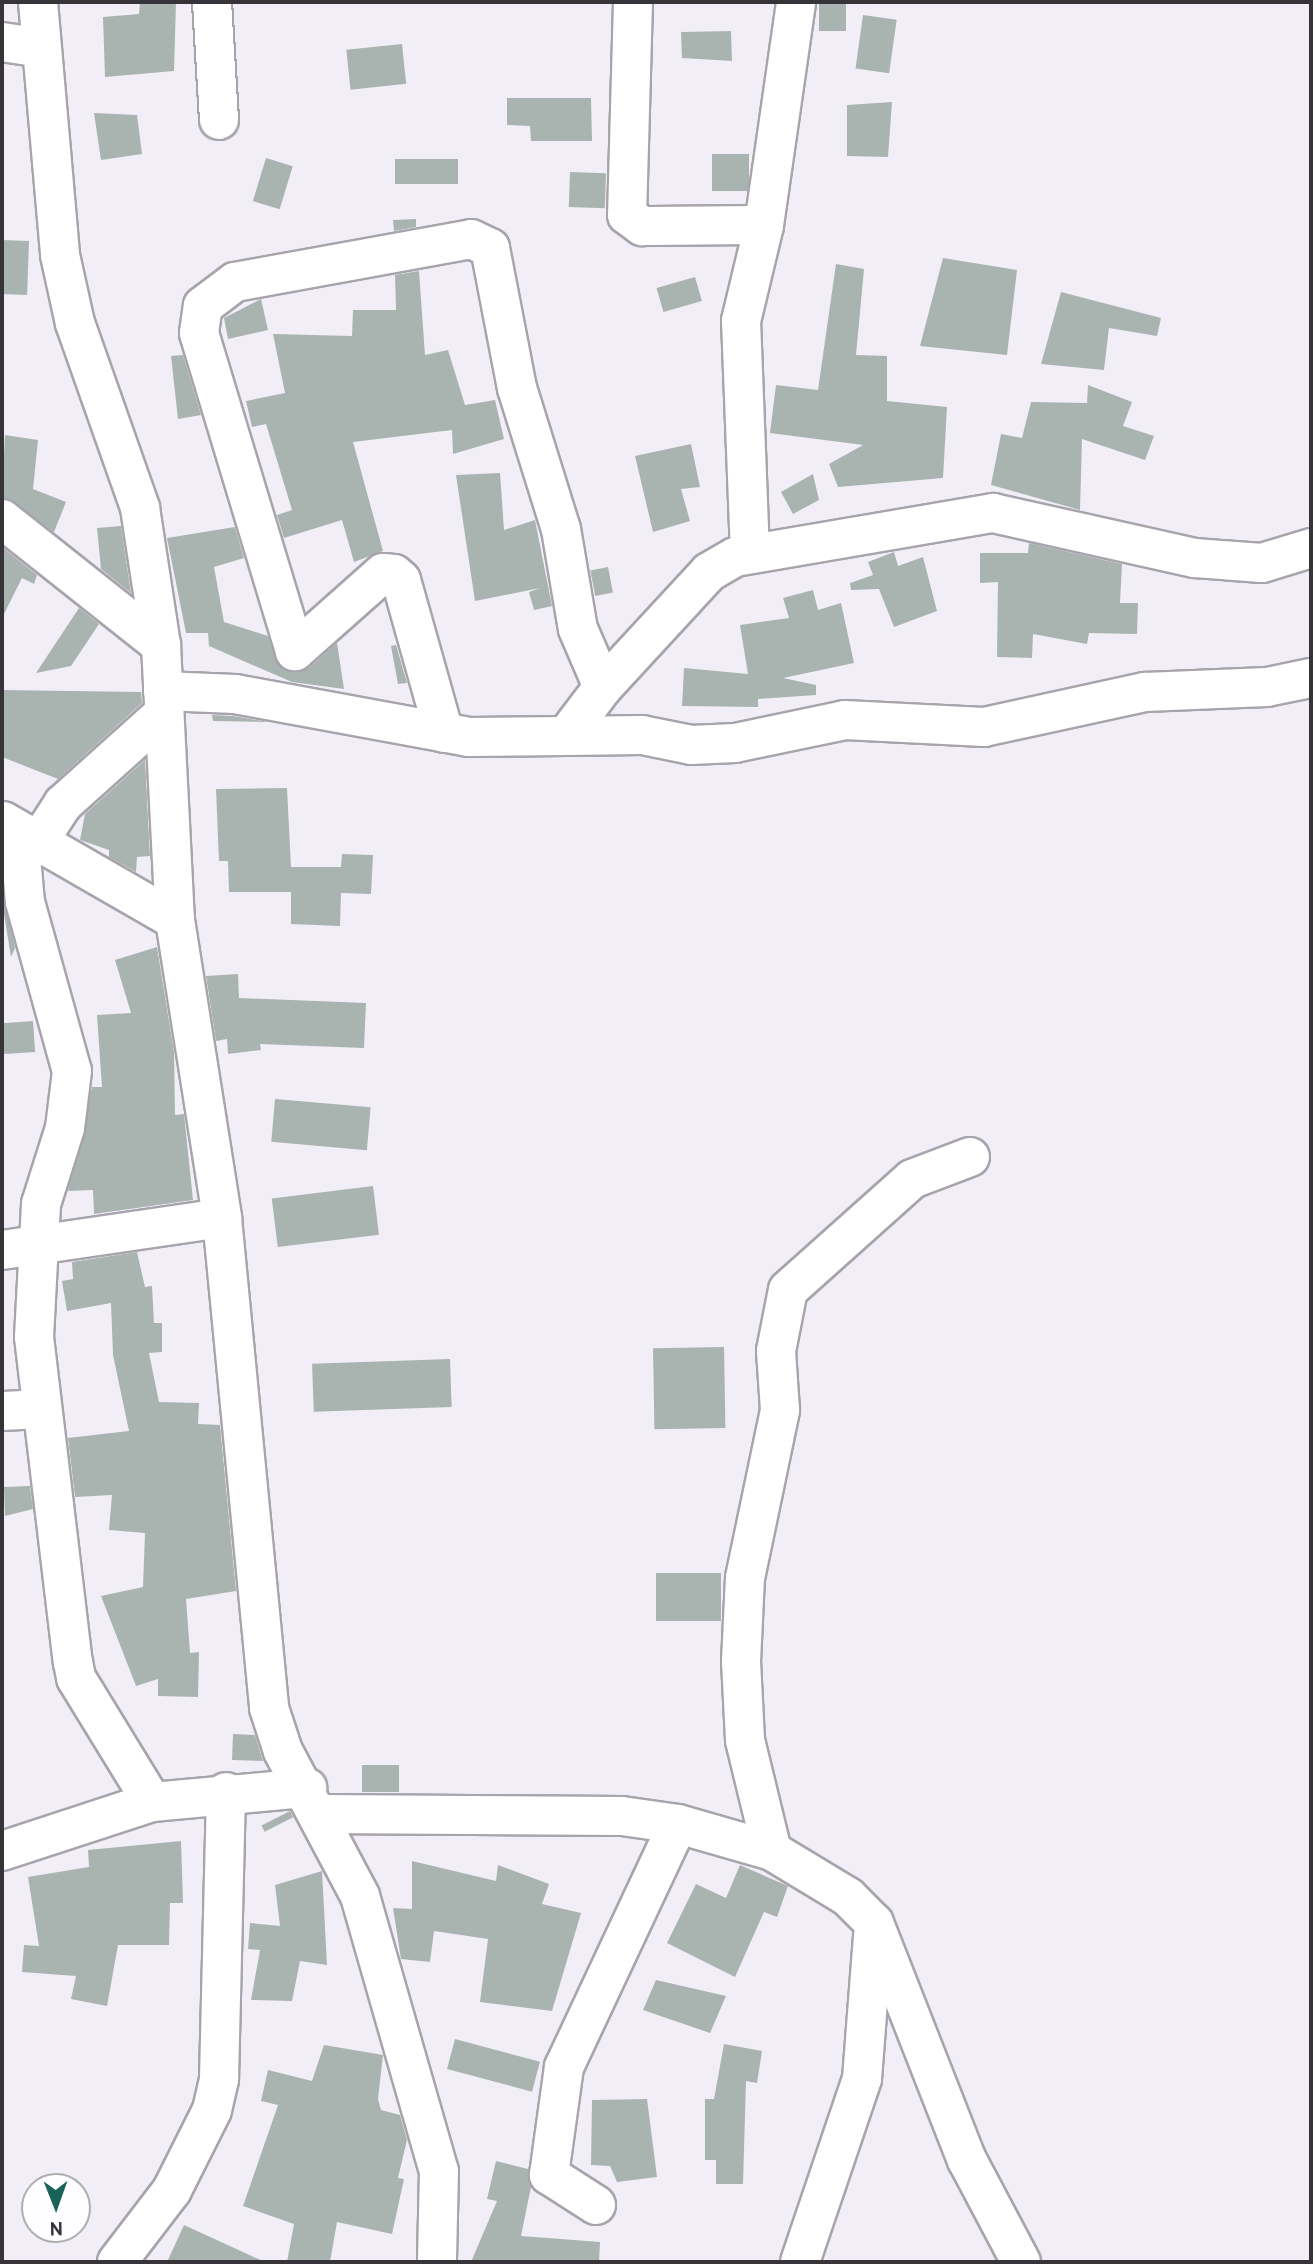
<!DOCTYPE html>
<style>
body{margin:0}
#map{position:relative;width:1313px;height:2264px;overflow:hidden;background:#f2eef7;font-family:Overpass,sans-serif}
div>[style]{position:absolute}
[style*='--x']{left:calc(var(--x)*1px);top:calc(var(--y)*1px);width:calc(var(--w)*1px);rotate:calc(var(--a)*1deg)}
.building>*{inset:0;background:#a9b4b1;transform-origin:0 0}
.roads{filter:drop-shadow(2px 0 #a7a4ac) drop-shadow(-2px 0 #a7a4ac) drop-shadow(0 2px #a7a4ac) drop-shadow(0 -2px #a7a4ac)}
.minor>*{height:38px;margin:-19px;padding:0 19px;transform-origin:19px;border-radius:19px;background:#fff}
span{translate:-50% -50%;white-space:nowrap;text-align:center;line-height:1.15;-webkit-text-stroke:7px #fefdff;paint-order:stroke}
.frame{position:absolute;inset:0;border:4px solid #363438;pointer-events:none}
.north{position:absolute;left:21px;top:2173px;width:70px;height:70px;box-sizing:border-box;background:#fefdff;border:2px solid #aeadaf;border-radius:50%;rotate:179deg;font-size:19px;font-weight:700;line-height:28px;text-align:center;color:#363438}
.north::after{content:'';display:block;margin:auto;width:24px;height:32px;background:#1a6358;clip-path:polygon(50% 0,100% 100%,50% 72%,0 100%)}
</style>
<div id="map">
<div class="building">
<i style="clip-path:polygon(140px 2px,176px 2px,174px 71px,105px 77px,103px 17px,139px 14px)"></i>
<i style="left:819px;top:2px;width:27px;height:29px"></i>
<i style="left:863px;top:15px;width:34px;height:54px;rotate:8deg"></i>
<i style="clip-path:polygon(731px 31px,732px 61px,682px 58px,681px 32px)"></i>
<i style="left:402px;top:44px;width:40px;height:56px;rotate:84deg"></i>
<i style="clip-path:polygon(507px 98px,591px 98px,592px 141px,531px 141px,530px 126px,507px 125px)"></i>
<i style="clip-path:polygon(892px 102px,888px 157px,847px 156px,847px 105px)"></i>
<i style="clip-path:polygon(94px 113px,137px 115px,142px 154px,101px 160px)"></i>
<i style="left:712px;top:154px;width:37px;height:37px"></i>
<i style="left:266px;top:158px;width:28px;height:45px;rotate:17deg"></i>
<i style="left:395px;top:159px;width:63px;height:25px"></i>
<i style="left:570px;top:172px;width:36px;height:35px;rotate:2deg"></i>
<i style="clip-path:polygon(416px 219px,416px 227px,394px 231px,393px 220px)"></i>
<i style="left:2px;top:240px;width:27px;height:54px;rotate:2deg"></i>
<i style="clip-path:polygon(943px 258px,1017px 270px,1007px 355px,920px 346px)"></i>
<i style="clip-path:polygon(836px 264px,864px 269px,856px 355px,887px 356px,887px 401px,947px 407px,943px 478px,838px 487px,829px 464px,863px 445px,770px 433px,776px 385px,818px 390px)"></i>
<i style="clip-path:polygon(419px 271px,425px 355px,448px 350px,465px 405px,495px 400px,504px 439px,453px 454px,452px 430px,353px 442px,383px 551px,354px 562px,342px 520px,284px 538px,277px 515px,292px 510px,266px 424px,252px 427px,246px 401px,285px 393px,273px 334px,352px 336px,353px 310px,396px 310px,395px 275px)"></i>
<i style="left:695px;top:277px;width:25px;height:40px;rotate:74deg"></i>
<i style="clip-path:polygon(1061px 292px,1161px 318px,1157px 336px,1109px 328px,1104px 370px,1041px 364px)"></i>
<i style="clip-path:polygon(261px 299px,268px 330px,228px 339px,224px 318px)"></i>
<i style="clip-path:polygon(183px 355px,201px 415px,178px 419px,171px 356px)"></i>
<i style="clip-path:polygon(1088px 385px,1132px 402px,1123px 426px,1154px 436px,1145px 460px,1082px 439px,1080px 510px,991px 485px,1001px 434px,1022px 438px,1031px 402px,1087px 403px)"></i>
<i style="clip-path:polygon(5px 435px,38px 440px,33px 489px,66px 502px,54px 532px,2px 498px)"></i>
<i style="clip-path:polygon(691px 444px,700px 487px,681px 489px,690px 521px,653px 532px,635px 456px)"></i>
<i style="clip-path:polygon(500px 473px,504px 530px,535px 520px,552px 606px,534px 610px,529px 592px,540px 588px,475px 601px,456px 475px)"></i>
<i style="clip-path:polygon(813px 474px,819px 500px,793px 514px,781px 492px)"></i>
<i style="clip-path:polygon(121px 526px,131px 593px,101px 569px,97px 528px)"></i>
<i style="clip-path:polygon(235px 527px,244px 558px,214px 567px,224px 622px,268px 636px,279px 666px,290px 672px,309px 668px,337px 643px,344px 689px,292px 682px,209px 646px,208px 633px,186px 633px,167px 538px)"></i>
<i style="clip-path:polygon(1029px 543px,1122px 564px,1120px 603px,1138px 603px,1137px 634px,1089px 633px,1087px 644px,1033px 634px,1032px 658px,997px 657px,998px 582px,980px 583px,980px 553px,1028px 553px)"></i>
<i style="clip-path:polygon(2px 547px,37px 575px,34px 584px,22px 578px,2px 618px)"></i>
<i style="clip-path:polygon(894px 552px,898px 566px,923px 557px,937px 611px,894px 627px,879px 589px,851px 590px,850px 583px,873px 575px,868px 562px)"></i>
<i style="left:608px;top:567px;width:26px;height:18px;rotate:79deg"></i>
<i style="clip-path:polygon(813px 590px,818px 610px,841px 603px,854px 663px,783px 678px,816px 685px,816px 695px,758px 699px,758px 707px,682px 706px,684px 668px,748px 674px,740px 625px,789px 618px,783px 598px)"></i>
<i style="clip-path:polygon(79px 608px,99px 624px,71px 666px,36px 673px)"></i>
<i style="clip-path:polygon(396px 645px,407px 683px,398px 684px,391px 646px)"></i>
<i style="clip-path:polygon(2px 690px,141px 692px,142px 703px,58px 779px,2px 757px)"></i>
<i style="clip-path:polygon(212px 715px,233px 716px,268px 722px,213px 721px)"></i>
<i style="clip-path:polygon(145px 760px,150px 856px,137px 857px,136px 872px,109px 857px,109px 850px,80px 840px,85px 814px)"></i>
<i style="clip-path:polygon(287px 788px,291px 867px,341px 867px,342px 854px,373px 855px,371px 894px,341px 893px,340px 926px,291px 924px,291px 892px,229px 892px,228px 861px,219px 861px,216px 789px)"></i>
<i style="clip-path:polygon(2px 887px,15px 948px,11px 957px,2px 902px)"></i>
<i style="clip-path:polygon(157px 947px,174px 1052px,175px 1115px,184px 1114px,193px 1200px,94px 1214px,93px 1190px,68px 1191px,92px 1087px,102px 1087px,97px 1015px,131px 1013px,115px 960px)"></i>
<i style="clip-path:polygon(238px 974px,239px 998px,366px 1003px,364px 1048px,260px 1044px,261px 1050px,228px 1054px,227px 1039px,216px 1041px,206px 976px)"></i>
<i style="left:33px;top:1021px;width:31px;height:31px;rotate:86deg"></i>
<i style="left:275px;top:1099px;width:96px;height:43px;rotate:5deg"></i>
<i style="left:373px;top:1186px;width:49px;height:102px;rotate:83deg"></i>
<i style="clip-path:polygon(137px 1252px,145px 1287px,152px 1286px,154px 1323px,162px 1323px,162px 1352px,149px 1353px,159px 1402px,199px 1403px,198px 1424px,220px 1425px,236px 1591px,186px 1599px,190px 1653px,199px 1652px,198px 1697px,158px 1696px,158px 1679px,136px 1686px,101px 1596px,143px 1587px,145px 1533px,109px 1530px,112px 1495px,75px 1497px,68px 1438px,129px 1431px,113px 1355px,111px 1303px,67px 1311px,62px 1281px,73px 1279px,72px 1262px)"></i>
<i style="left:724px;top:1347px;width:81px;height:71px;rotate:89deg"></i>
<i style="left:450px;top:1359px;width:48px;height:138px;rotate:88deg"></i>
<i style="clip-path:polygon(30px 1486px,33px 1509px,5px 1516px,4px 1487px)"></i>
<i style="left:721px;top:1573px;width:48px;height:65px;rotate:90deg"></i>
<i style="clip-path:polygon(233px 1734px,255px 1735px,263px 1761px,232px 1760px)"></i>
<i style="left:362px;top:1765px;width:37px;height:27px"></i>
<i style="left:290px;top:1811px;width:7px;height:32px;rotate:63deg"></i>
<i style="clip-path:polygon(181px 1841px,183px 1903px,170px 1903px,169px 1945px,118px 1945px,107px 2006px,71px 1999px,76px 1976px,22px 1972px,24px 1945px,39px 1946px,28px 1877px,89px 1867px,88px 1850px)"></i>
<i style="clip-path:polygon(412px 1861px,496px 1881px,498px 1865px,549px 1884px,542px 1904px,581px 1913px,552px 2011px,480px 2002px,488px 1939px,434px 1931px,430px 1962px,401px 1959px,393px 1908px,412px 1909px)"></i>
<i style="clip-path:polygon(740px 1865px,788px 1886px,777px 1917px,764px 1912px,735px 1977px,667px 1943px,696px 1884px,726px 1898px)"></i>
<i style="clip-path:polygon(322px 1871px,327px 1965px,300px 1961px,292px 2001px,251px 2000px,260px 1950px,248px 1949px,250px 1923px,280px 1926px,275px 1885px)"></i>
<i style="clip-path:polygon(656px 1980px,726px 1996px,710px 2033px,643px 2010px)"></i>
<i style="left:455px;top:2039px;width:88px;height:31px;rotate:15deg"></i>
<i style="clip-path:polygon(724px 2044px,762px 2051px,757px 2083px,746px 2081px,743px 2184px,716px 2184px,716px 2160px,705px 2160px,705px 2099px,714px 2099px)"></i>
<i style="clip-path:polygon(324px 2045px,383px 2055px,378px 2099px,381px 2110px,400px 2115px,407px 2140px,398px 2178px,404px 2179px,392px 2234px,337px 2222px,330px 2262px,287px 2262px,294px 2224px,243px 2206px,278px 2105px,261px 2101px,268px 2070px,312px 2081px)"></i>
<i style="clip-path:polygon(647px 2099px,657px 2177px,617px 2182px,610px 2166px,591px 2165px,592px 2100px)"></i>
<i style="clip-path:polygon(496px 2161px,528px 2169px,531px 2187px,521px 2236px,600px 2242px,599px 2262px,471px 2262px,497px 2201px,487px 2199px)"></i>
<i style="clip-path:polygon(184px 2225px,265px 2262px,167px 2262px)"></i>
</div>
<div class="roads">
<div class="minor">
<i style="--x:38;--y:2;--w:254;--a:85"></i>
<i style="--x:60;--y:255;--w:70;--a:77.6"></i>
<i style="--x:75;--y:323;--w:196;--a:70.6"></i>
<i style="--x:140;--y:508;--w:139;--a:81.3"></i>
<i style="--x:161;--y:645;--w:275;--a:87.1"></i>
<i style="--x:175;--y:920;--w:302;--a:81"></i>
<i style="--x:222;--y:1218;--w:492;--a:84.5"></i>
<i style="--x:269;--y:1708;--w:45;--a:72"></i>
<i style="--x:283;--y:1751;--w:164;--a:62"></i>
<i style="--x:360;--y:1896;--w:286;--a:74"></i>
<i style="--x:439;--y:2171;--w:91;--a:91.3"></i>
<i style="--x:212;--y:2;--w:118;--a:86.6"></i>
<i style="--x:633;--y:2;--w:213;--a:91.6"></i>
<i style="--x:627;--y:215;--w:19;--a:36"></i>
<i style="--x:642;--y:226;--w:122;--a:-0.5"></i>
<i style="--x:2;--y:42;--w:40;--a:8.5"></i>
<i style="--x:2;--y:519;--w:203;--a:38.4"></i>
<i style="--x:750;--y:554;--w:233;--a:-92.2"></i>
<i style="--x:741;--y:321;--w:99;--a:-76.5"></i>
<i style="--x:764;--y:225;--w:225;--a:-81.8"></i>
<i style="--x:163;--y:691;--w:72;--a:2.4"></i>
<i style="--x:235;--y:694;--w:238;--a:10.4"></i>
<i style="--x:469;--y:737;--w:97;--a:-0.6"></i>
<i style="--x:566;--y:736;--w:61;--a:-52.9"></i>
<i style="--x:603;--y:687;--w:156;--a:-47.3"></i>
<i style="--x:709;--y:572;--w:30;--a:-30"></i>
<i style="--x:735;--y:557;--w:262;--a:-9.7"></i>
<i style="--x:993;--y:513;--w:207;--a:12.6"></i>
<i style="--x:1195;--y:558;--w:67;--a:4.3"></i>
<i style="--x:1262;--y:563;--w:51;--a:-17"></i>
<i style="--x:444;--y:733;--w:159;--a:-105.7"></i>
<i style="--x:401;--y:580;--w:9;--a:-139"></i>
<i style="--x:394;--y:574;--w:11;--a:-175"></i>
<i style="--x:383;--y:573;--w:118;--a:138.4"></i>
<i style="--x:295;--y:651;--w:332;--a:-106.8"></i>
<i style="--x:199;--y:333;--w:27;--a:-82"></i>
<i style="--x:203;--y:306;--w:40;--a:-37"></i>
<i style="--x:235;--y:282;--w:240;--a:-10.3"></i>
<i style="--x:471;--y:239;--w:21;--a:25"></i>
<i style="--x:490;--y:248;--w:143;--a:79.1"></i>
<i style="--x:517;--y:388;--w:148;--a:72.7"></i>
<i style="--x:561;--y:529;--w:101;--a:80.4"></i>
<i style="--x:578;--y:629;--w:63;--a:66.7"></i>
<i style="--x:566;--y:736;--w:76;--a:-0.8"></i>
<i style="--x:642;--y:735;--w:50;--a:11.5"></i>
<i style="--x:691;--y:745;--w:44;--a:-2.6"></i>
<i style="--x:735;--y:743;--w:112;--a:-11.8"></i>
<i style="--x:845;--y:720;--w:139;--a:2.9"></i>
<i style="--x:984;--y:727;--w:165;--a:-12.3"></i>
<i style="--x:1145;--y:692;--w:122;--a:-2.3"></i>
<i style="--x:1267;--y:687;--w:45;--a:-11.6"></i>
<i style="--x:3;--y:821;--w:198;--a:29.9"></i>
<i style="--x:19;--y:834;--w:68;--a:85"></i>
<i style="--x:25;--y:902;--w:175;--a:74.5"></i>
<i style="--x:72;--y:1071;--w:57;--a:97"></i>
<i style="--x:65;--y:1128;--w:80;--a:107.5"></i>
<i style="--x:41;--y:1204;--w:133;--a:93"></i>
<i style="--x:34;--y:1337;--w:327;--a:83.2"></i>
<i style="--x:73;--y:1662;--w:16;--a:79"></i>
<i style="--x:76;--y:1678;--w:145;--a:58.5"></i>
<i style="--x:37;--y:844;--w:48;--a:-57"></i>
<i style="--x:63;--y:804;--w:136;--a:-42"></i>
<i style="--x:2;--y:1250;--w:222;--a:-8.3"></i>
<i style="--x:2;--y:1411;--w:40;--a:-2.9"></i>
<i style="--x:320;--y:1814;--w:302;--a:0.4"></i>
<i style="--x:622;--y:1816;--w:57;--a:8.1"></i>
<i style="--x:678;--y:1824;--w:98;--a:16"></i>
<i style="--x:772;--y:1851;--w:89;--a:31.2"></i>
<i style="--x:848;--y:1897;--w:37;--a:45"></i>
<i style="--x:874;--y:1923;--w:255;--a:68.6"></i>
<i style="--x:967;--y:2160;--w:115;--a:62.1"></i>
<i style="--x:2;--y:1851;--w:158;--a:-18.1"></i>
<i style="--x:152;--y:1802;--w:156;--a:-5.2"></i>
<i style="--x:772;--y:1851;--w:114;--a:-103.7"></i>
<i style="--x:745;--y:1740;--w:78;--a:-92.9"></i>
<i style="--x:741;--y:1662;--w:84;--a:-87.3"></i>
<i style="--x:745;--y:1578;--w:172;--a:-78.2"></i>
<i style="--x:780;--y:1410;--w:59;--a:-93.9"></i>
<i style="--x:776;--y:1351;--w:62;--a:-78.9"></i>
<i style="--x:788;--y:1290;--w:166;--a:-41.8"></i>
<i style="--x:912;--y:1179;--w:62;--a:-20.8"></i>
<i style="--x:596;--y:2205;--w:56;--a:-147.4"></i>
<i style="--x:549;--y:2175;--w:109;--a:-82.1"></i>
<i style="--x:564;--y:2067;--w:268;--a:-64.9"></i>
<i style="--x:117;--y:2262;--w:91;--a:-52.6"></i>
<i style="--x:172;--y:2190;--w:89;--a:-63.4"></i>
<i style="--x:212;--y:2110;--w:32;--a:-77"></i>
<i style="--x:219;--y:2079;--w:287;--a:-88.6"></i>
<i style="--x:800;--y:2262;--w:193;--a:-71.3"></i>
<i style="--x:862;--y:2079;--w:144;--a:-85.6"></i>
</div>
</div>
<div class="frame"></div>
<div class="north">N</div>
</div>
